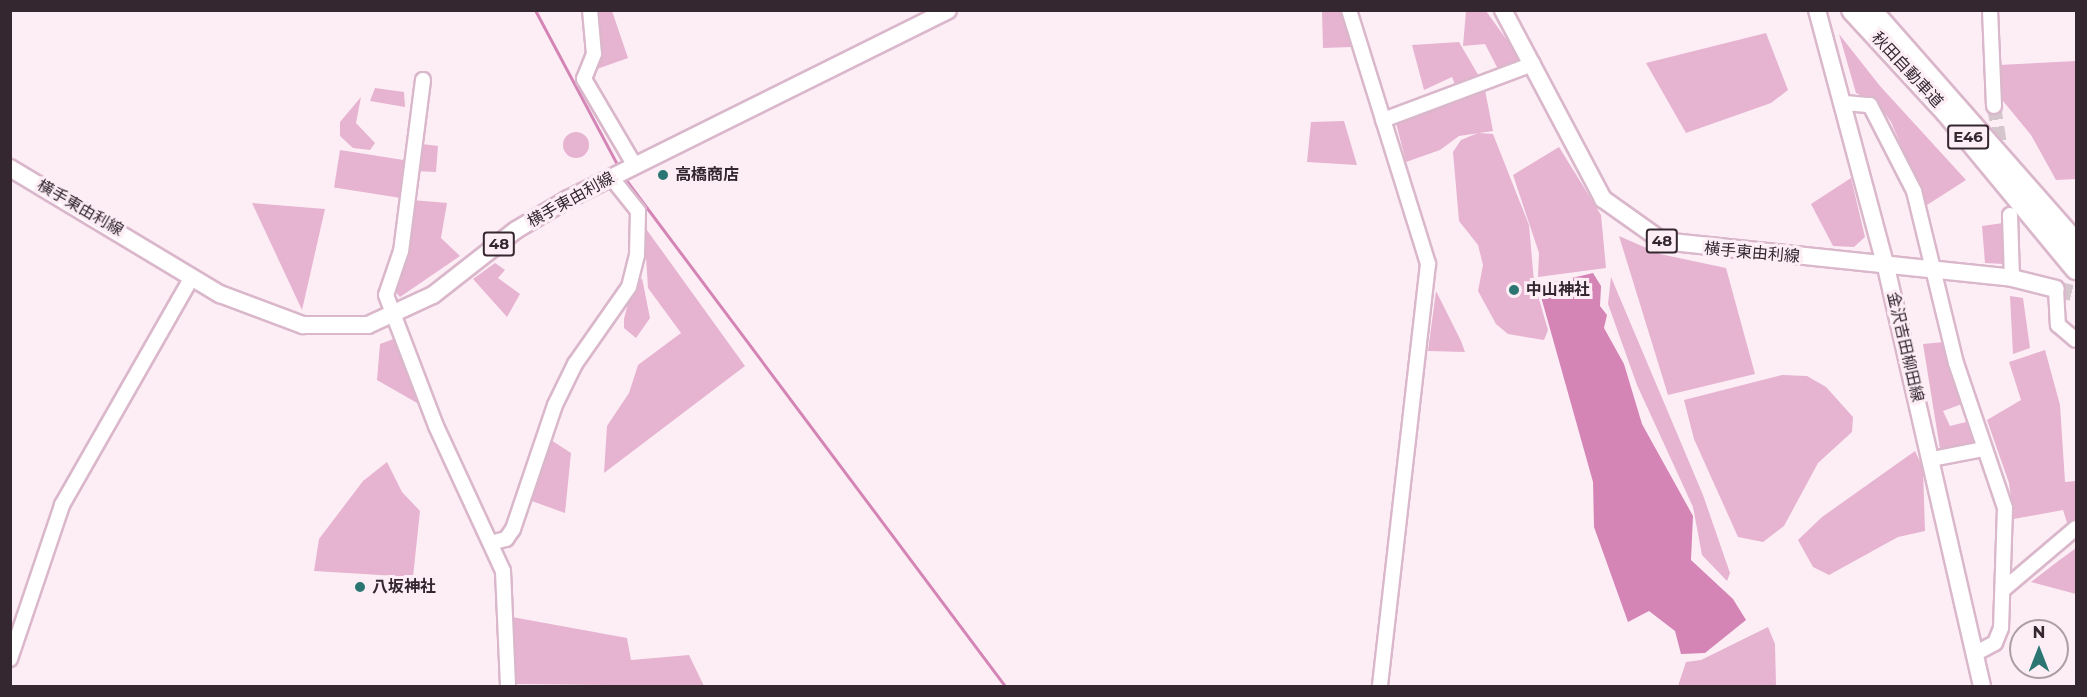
<!DOCTYPE html>
<meta charset="utf-8">
<style>
body{margin:0}
#map{position:relative;width:2087px;height:697px;overflow:hidden;background:#fdeef6;font-family:Montserrat,"Noto Sans JP",sans-serif}
div>[style]{position:absolute}
[style*='--x']{left:calc(var(--x)*1px);top:calc(var(--y)*1px);width:calc(var(--w)*1px);rotate:calc(var(--a)*1deg)}
.green>*{inset:0;background:#e6b3d0;transform-origin:0 0}
.round{border-radius:50%}
.water>*{inset:0;background:#d484b5}
.stream>*{height:3px;margin:-1.5px;padding:0 1.5px;transform-origin:1.5px;border-radius:1.5px;background:#d484b5}
.minor-tunnel>*{height:14px;margin-top:-7px;transform-origin:0;background:repeating-linear-gradient(90deg,#d5c6ce 0 14px,transparent 0 21px)}
.major-tunnel>*{height:16px;margin-top:-8px;transform-origin:0;background:repeating-linear-gradient(90deg,#d5c6ce 0 16px,transparent 0 24px)}
.roads{filter:drop-shadow(2px 0 #dab7cb) drop-shadow(-2px 0 #dab7cb) drop-shadow(0 2px #dab7cb) drop-shadow(0 -2px #dab7cb)}
.minor>*{height:14px;margin:-7px;padding:0 7px;transform-origin:7px;border-radius:7px;background:#fff}
.major>*{height:16px;margin:-8px;padding:0 8px;transform-origin:8px;border-radius:8px;background:#fff}
.highway>*{height:20px;margin:-10px;padding:0 10px;transform-origin:10px;border-radius:10px;background:#fff}
.dots>*{width:16px;height:16px;translate:-50% -50%;box-sizing:border-box;border:3px solid #fdeef6;border-radius:50%}
span{translate:-50% -50%;white-space:nowrap;text-align:center;line-height:1.15;-webkit-text-stroke:6px #fdeef6;paint-order:stroke}
.shield-label span{padding:2px 4px;background:#fdeef6;border:2px solid;border-radius:4px;-webkit-text-stroke-width:0}
.shield-label{font-size:15px;color:#34272f;font-weight:700}
.street-label{font-size:16px;color:#34272f}
.poi-label{font-size:16px;color:#34272f;font-weight:700}
.left{translate:0 -50%;text-align:left}
.frame{position:absolute;inset:0;border:12px solid #34272f;pointer-events:none}
.north{position:absolute;left:2009px;top:619px;width:60px;height:60px;box-sizing:border-box;background:#fdeef6;border:2px solid #ad9ea6;border-radius:50%;rotate:0deg;font-size:16px;font-weight:700;line-height:24px;text-align:center;color:#34272f}
.north::after{content:'';display:block;margin:auto;width:21px;height:27px;background:#2b7573;clip-path:polygon(50% 0,100% 100%,50% 72%,0 100%)}
</style>
<div id="map">
<div class="green">
<i style="clip-path:polygon(598px 11px,612px 11px,628px 58px,597px 69px)"></i>
<i style="clip-path:polygon(1322px 11px,1342px 11px,1352px 47px,1323px 48px)"></i>
<i style="clip-path:polygon(1466px 11px,1486px 11px,1522px 61px,1499px 71px,1485px 44px,1463px 46px)"></i>
<i style="clip-path:polygon(1766px 33px,1788px 90px,1771px 103px,1686px 133px,1646px 63px)"></i>
<i style="clip-path:polygon(1839px 34px,1880px 86px,1966px 180px,1927px 205px,1891px 122px,1879px 105px,1856px 93px)"></i>
<i style="clip-path:polygon(1459px 42px,1480px 78px,1456px 87px,1452px 77px,1424px 90px,1412px 45px)"></i>
<i style="clip-path:polygon(2076px 61px,2076px 179px,2056px 180px,2031px 135px,2003px 101px,1999px 65px)"></i>
<i style="clip-path:polygon(375px 88px,404px 92px,405px 107px,370px 101px)"></i>
<i style="clip-path:polygon(1485px 90px,1493px 131px,1459px 136px,1440px 150px,1406px 162px,1396px 123px)"></i>
<i style="clip-path:polygon(361px 97px,356px 123px,375px 143px,370px 150px,353px 148px,340px 136px,340px 122px)"></i>
<i style="clip-path:polygon(1344px 121px,1357px 165px,1307px 162px,1311px 122px)"></i>
<i class="round" style="left:563px;top:132px;width:26px;height:26px"></i>
<i style="clip-path:polygon(1478px 133px,1493px 134px,1529px 225px,1534px 282px,1548px 330px,1544px 340px,1508px 334px,1496px 324px,1478px 291px,1483px 265px,1478px 245px,1459px 221px,1453px 152px,1461px 140px)"></i>
<i style="clip-path:polygon(422px 144px,438px 146px,436px 172px,416px 171px)"></i>
<i style="clip-path:polygon(1559px 147px,1601px 215px,1606px 268px,1538px 277px,1539px 253px,1513px 175px)"></i>
<i style="left:340px;top:150px;width:66px;height:38px;rotate:9deg"></i>
<i style="clip-path:polygon(1851px 178px,1865px 237px,1854px 247px,1833px 246px,1811px 204px)"></i>
<i style="clip-path:polygon(412px 200px,447px 203px,441px 238px,460px 256px,400px 297px,394px 290px)"></i>
<i style="clip-path:polygon(252px 203px,325px 209px,302px 310px)"></i>
<i style="clip-path:polygon(2003px 223px,2004px 264px,1985px 263px,1982px 226px)"></i>
<i style="clip-path:polygon(644px 226px,745px 366px,604px 473px,607px 426px,629px 393px,638px 365px,681px 333px,648px 288px)"></i>
<i style="clip-path:polygon(1619px 236px,1660px 254px,1726px 268px,1755px 374px,1668px 395px)"></i>
<i style="clip-path:polygon(495px 263px,505px 270px,498px 278px,520px 294px,507px 317px,473px 279px)"></i>
<i style="clip-path:polygon(1611px 277px,1703px 495px,1730px 573px,1727px 581px,1702px 555px,1693px 507px,1637px 385px,1608px 304px)"></i>
<i style="clip-path:polygon(642px 278px,650px 318px,636px 338px,624px 328px,624px 319px,632px 288px)"></i>
<i style="clip-path:polygon(1436px 291px,1461px 341px,1465px 352px,1428px 351px)"></i>
<i style="clip-path:polygon(2010px 296px,2023px 298px,2030px 348px,2013px 354px)"></i>
<i style="clip-path:polygon(396px 338px,424px 407px,377px 380px,380px 344px)"></i>
<i style="clip-path:polygon(1944px 342px,1962px 404px,1943px 411px,1950px 426px,1966px 422px,1976px 443px,1940px 449px,1923px 344px)"></i>
<i style="clip-path:polygon(2045px 350px,2060px 405px,2065px 482px,2076px 481px,2076px 522px,2068px 526px,2063px 510px,2014px 519px,2009px 483px,1987px 420px,2021px 400px,2009px 362px)"></i>
<i style="clip-path:polygon(1782px 375px,1807px 376px,1826px 387px,1853px 417px,1852px 432px,1818px 463px,1784px 526px,1763px 542px,1738px 537px,1694px 439px,1684px 400px)"></i>
<i style="clip-path:polygon(551px 440px,571px 453px,565px 513px,529px 500px)"></i>
<i style="clip-path:polygon(1915px 451px,1923px 468px,1925px 531px,1898px 537px,1829px 575px,1813px 567px,1798px 540px,1822px 517px)"></i>
<i style="clip-path:polygon(387px 462px,402px 492px,420px 511px,413px 577px,314px 571px,319px 539px,363px 481px)"></i>
<i style="clip-path:polygon(2076px 548px,2076px 594px,2031px 582px,2057px 562px)"></i>
<i style="clip-path:polygon(512px 617px,627px 638px,631px 660px,689px 655px,704px 686px,514px 684px)"></i>
<i style="clip-path:polygon(1768px 627px,1775px 644px,1776px 686px,1678px 686px,1686px 662px,1701px 660px)"></i>
</div>
<div class="water">
<i style="clip-path:polygon(1593px 273px,1601px 286px,1600px 306px,1607px 315px,1604px 328px,1624px 364px,1642px 424px,1693px 516px,1691px 560px,1733px 599px,1746px 620px,1705px 653px,1681px 654px,1675px 631px,1649px 611px,1628px 622px,1594px 527px,1593px 482px,1538px 286px)"></i>
</div>
<div class="stream">
<i style="--x:535;--y:10;--w:174;--a:62"></i>
<i style="--x:623;--y:176;--w:637;--a:53.17"></i>
</div>
<div class="minor-tunnel">
<i style="--x:1994;--y:106;--w:52;--a:81.1"></i>
</div>
<div class="major-tunnel">
<i style="--x:2056;--y:289;--w:21;--a:14"></i>
</div>
<div class="roads">
<div class="minor">
<i style="--x:590;--y:10;--w:44;--a:84.8"></i>
<i style="--x:594;--y:54;--w:27;--a:112"></i>
<i style="--x:584;--y:79;--w:101;--a:59.6"></i>
<i style="--x:1349;--y:10;--w:266;--a:72.7"></i>
<i style="--x:1428;--y:264;--w:425;--a:96.5"></i>
<i style="--x:1990;--y:10;--w:96;--a:87.6"></i>
<i style="--x:423;--y:80;--w:172;--a:97.3"></i>
<i style="--x:401;--y:251;--w:46;--a:108.8"></i>
<i style="--x:386;--y:295;--w:140;--a:69.1"></i>
<i style="--x:436;--y:426;--w:160;--a:65.2"></i>
<i style="--x:503;--y:571;--w:115;--a:87.5"></i>
<i style="--x:1845;--y:103;--w:25;--a:5"></i>
<i style="--x:1870;--y:105;--w:97;--a:62.9"></i>
<i style="--x:1914;--y:191;--w:177;--a:76.3"></i>
<i style="--x:1956;--y:363;--w:153;--a:71.3"></i>
<i style="--x:2005;--y:508;--w:120;--a:91.9"></i>
<i style="--x:2001;--y:628;--w:16;--a:112"></i>
<i style="--x:1995;--y:643;--w:24;--a:152"></i>
<i style="--x:1383;--y:120;--w:160;--a:-20.5"></i>
<i style="--x:2010;--y:215;--w:63;--a:88.2"></i>
<i style="--x:2056;--y:289;--w:36;--a:87"></i>
<i style="--x:2058;--y:325;--w:23;--a:40"></i>
<i style="--x:1932;--y:459;--w:53;--a:-10.9"></i>
<i style="--x:491;--y:543;--w:16;--a:-15"></i>
<i style="--x:506;--y:539;--w:12;--a:-55"></i>
<i style="--x:513;--y:529;--w:131;--a:-71.3"></i>
<i style="--x:555;--y:405;--w:46;--a:-64"></i>
<i style="--x:575;--y:364;--w:94;--a:-55"></i>
<i style="--x:629;--y:287;--w:33;--a:-76"></i>
<i style="--x:637;--y:255;--w:44;--a:-88.7"></i>
<i style="--x:638;--y:211;--w:43;--a:-128.5"></i>
<i style="--x:2004;--y:589;--w:94;--a:-40.3"></i>
<i style="--x:10;--y:659;--w:163;--a:-71.3"></i>
<i style="--x:62;--y:505;--w:262;--a:-60.3"></i>
</div>
<div class="major">
<i style="--x:1503;--y:10;--w:214;--a:62.1"></i>
<i style="--x:1603;--y:199;--w:72;--a:35.4"></i>
<i style="--x:1662;--y:241;--w:352;--a:6"></i>
<i style="--x:2012;--y:278;--w:45;--a:14"></i>
<i style="--x:1817;--y:10;--w:266;--a:75"></i>
<i style="--x:1886;--y:267;--w:430;--a:77.1"></i>
<i style="--x:10;--y:168;--w:245;--a:31"></i>
<i style="--x:220;--y:294;--w:89;--a:20.5"></i>
<i style="--x:303;--y:325;--w:65;--a:0"></i>
<i style="--x:368;--y:325;--w:72;--a:-24.8"></i>
<i style="--x:433;--y:295;--w:105;--a:-38.1"></i>
<i style="--x:516;--y:230;--w:61;--a:-30.8"></i>
<i style="--x:568;--y:199;--w:424;--a:-26.4"></i>
</div>
<div class="highway">
<i style="--x:1852;--y:10;--w:139;--a:47.3"></i>
<i style="--x:1946;--y:112;--w:204;--a:50.4"></i>
<i style="--x:1871;--y:10;--w:310;--a:48.7"></i>
</div>
</div>
<div class="dots">
<i style="left:663px;top:175px;background:#2b7573"></i>
<i style="left:1514px;top:290px;background:#2b7573"></i>
<i style="left:360px;top:587px;background:#2b7573"></i>
</div>
<div class="shield-label">
<span style="left:1968px;top:137px">E46</span>
<span style="left:1662px;top:241px">48</span>
<span style="left:499px;top:244px">48</span>
</div>
<div class="street-label">
<span style="left:1907px;top:70px;rotate:47deg">秋田自動車道</span>
<span style="left:571px;top:200px;rotate:-29deg">横手東由利線</span>
<span style="left:80px;top:208px;rotate:30deg">横手東由利線</span>
<span style="left:1752px;top:253px;rotate:5deg">横手東由利線</span>
<span style="left:1905px;top:347px;rotate:77deg">金沢吉田柳田線</span>
</div>
<div class="poi-label">
<span class="left" style="left:675px;top:175px">高橋商店</span>
<span class="left" style="left:1526px;top:290px">中山神社</span>
<span class="left" style="left:372px;top:587px">八坂神社</span>
</div>
<div class="frame"></div>
<div class="north">N</div>
</div>
